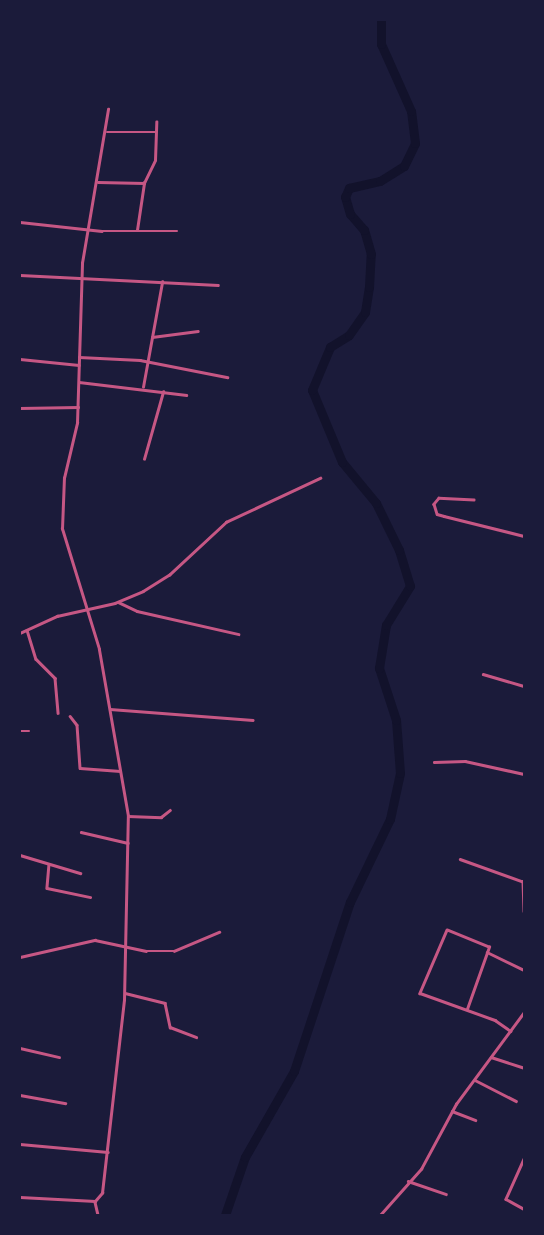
<!DOCTYPE html>
<style>
body{margin:0}
#map{position:relative;width:544px;height:1235px;overflow:hidden;background:#1b1b3a;font-family:Inter,sans-serif}
div>[style]{position:absolute}
[style*='--x']{left:calc(var(--x)*1px);top:calc(var(--y)*1px);width:calc(var(--w)*1px);rotate:calc(var(--a)*1deg)}
.river>*{height:9px;margin:-4.5px;padding:0 4.5px;transform-origin:4.5px;border-radius:4.5px;background:#12122b}
.minor>*{height:2.5px;margin:-1.25px;padding:0 1.25px;transform-origin:1.25px;border-radius:1.25px;background:#c65784}
span{translate:-50% -50%;white-space:nowrap;text-align:center;line-height:1.15;-webkit-text-stroke:4px #1b1b3a;paint-order:stroke}
.frame{position:absolute;inset:0;border:21px solid #1b1b3a;pointer-events:none}
</style>
<div id="map">
<div class="river">
<i style="--x:225;--y:1215;--w:61;--a:-71"></i>
<i style="--x:245;--y:1157;--w:99;--a:-60.3"></i>
<i style="--x:294;--y:1071;--w:178;--a:-71.7"></i>
<i style="--x:350;--y:902;--w:92;--a:-64.3"></i>
<i style="--x:390;--y:819;--w:47;--a:-77.7"></i>
<i style="--x:400;--y:773;--w:53;--a:-94.3"></i>
<i style="--x:396;--y:720;--w:55;--a:-108.1"></i>
<i style="--x:379;--y:668;--w:44;--a:-80.8"></i>
<i style="--x:386;--y:625;--w:46;--a:-58.4"></i>
<i style="--x:410;--y:586;--w:38;--a:-107"></i>
<i style="--x:399;--y:550;--w:52;--a:-116.1"></i>
<i style="--x:376;--y:503;--w:53;--a:-129.7"></i>
<i style="--x:342;--y:462;--w:78;--a:-112.6"></i>
<i style="--x:312;--y:390;--w:47;--a:-67.3"></i>
<i style="--x:330;--y:347;--w:22;--a:-32"></i>
<i style="--x:349;--y:335;--w:28;--a:-55"></i>
<i style="--x:365;--y:312;--w:25;--a:-81"></i>
<i style="--x:369;--y:287;--w:33;--a:-87"></i>
<i style="--x:371;--y:254;--w:25;--a:-106"></i>
<i style="--x:364;--y:230;--w:21;--a:-131"></i>
<i style="--x:350;--y:214;--w:18;--a:-106"></i>
<i style="--x:345;--y:197;--w:10;--a:-66"></i>
<i style="--x:349;--y:188;--w:32;--a:-13"></i>
<i style="--x:380;--y:181;--w:28;--a:-32"></i>
<i style="--x:404;--y:166;--w:25;--a:-64"></i>
<i style="--x:415;--y:143;--w:32;--a:-97"></i>
<i style="--x:411;--y:111;--w:73;--a:-114.1"></i>
<i style="--x:381;--y:44;--w:24;--a:-90"></i>
</div>
<div class="minor">
<i style="--x:107;--y:132;--w:49;--a:0"></i>
<i style="--x:98;--y:182;--w:46;--a:1.2"></i>
<i style="--x:20;--y:222;--w:82;--a:6.3"></i>
<i style="--x:102;--y:231;--w:75;--a:0"></i>
<i style="--x:137;--y:230;--w:48;--a:-81.5"></i>
<i style="--x:144;--y:183;--w:25;--a:-64"></i>
<i style="--x:155;--y:160;--w:38;--a:-88"></i>
<i style="--x:20;--y:275;--w:198;--a:2.9"></i>
<i style="--x:152;--y:337;--w:46;--a:-7.4"></i>
<i style="--x:79;--y:357;--w:61;--a:2.8"></i>
<i style="--x:140;--y:360;--w:89;--a:11.1"></i>
<i style="--x:20;--y:359;--w:59;--a:5.8"></i>
<i style="--x:79;--y:382;--w:108;--a:6.9"></i>
<i style="--x:143;--y:387;--w:107;--a:-79.7"></i>
<i style="--x:20;--y:408;--w:58;--a:-1"></i>
<i style="--x:144;--y:459;--w:70;--a:-74.2"></i>
<i style="--x:474;--y:500;--w:35;--a:-177"></i>
<i style="--x:439;--y:498;--w:8;--a:130"></i>
<i style="--x:434;--y:504;--w:10;--a:73"></i>
<i style="--x:437;--y:514;--w:7;--a:16"></i>
<i style="--x:444;--y:516;--w:82;--a:14"></i>
<i style="--x:118;--y:602;--w:21;--a:25"></i>
<i style="--x:137;--y:611;--w:104;--a:12.8"></i>
<i style="--x:27;--y:630;--w:30;--a:73"></i>
<i style="--x:36;--y:659;--w:27;--a:45"></i>
<i style="--x:55;--y:678;--w:35;--a:85"></i>
<i style="--x:20;--y:633;--w:41;--a:-24.7"></i>
<i style="--x:57;--y:616;--w:59;--a:-12.6"></i>
<i style="--x:115;--y:603;--w:30;--a:-23"></i>
<i style="--x:143;--y:591;--w:31;--a:-32"></i>
<i style="--x:169;--y:575;--w:78;--a:-42.9"></i>
<i style="--x:226;--y:522;--w:104;--a:-25.1"></i>
<i style="--x:483;--y:674;--w:43;--a:16.3"></i>
<i style="--x:110;--y:709;--w:143;--a:4.4"></i>
<i style="--x:70;--y:716;--w:11;--a:52"></i>
<i style="--x:77;--y:725;--w:43;--a:86"></i>
<i style="--x:80;--y:768;--w:40;--a:4.3"></i>
<i style="--x:20;--y:731;--w:9;--a:0"></i>
<i style="--x:434;--y:762;--w:31;--a:-2"></i>
<i style="--x:465;--y:761;--w:60;--a:12.4"></i>
<i style="--x:128;--y:816;--w:33;--a:2"></i>
<i style="--x:161;--y:817;--w:11;--a:-38"></i>
<i style="--x:81;--y:832;--w:48;--a:13.2"></i>
<i style="--x:20;--y:855;--w:63;--a:16.7"></i>
<i style="--x:460;--y:859;--w:68;--a:19.8"></i>
<i style="--x:49;--y:864;--w:24;--a:95"></i>
<i style="--x:47;--y:888;--w:44;--a:11.8"></i>
<i style="--x:523;--y:881;--w:30;--a:88"></i>
<i style="--x:487;--y:952;--w:41;--a:25.9"></i>
<i style="--x:20;--y:957;--w:77;--a:-12.8"></i>
<i style="--x:95;--y:940;--w:52;--a:12.2"></i>
<i style="--x:146;--y:951;--w:28;--a:0"></i>
<i style="--x:174;--y:951;--w:49;--a:-22.9"></i>
<i style="--x:125;--y:993;--w:41;--a:14"></i>
<i style="--x:165;--y:1003;--w:25;--a:78"></i>
<i style="--x:170;--y:1027;--w:28;--a:21"></i>
<i style="--x:467;--y:1009;--w:66;--a:-70.5"></i>
<i style="--x:489;--y:947;--w:45;--a:-158"></i>
<i style="--x:447;--y:930;--w:69;--a:113.2"></i>
<i style="--x:420;--y:993;--w:80;--a:19.8"></i>
<i style="--x:495;--y:1020;--w:19;--a:35"></i>
<i style="--x:20;--y:1048;--w:40;--a:13"></i>
<i style="--x:491;--y:1057;--w:35;--a:18"></i>
<i style="--x:475;--y:1080;--w:46;--a:27.1"></i>
<i style="--x:20;--y:1095;--w:46;--a:10.1"></i>
<i style="--x:452;--y:1111;--w:25;--a:21"></i>
<i style="--x:20;--y:1144;--w:88;--a:5.2"></i>
<i style="--x:524;--y:1159;--w:44;--a:114.2"></i>
<i style="--x:506;--y:1199;--w:21;--a:29"></i>
<i style="--x:408;--y:1181;--w:40;--a:18.9"></i>
<i style="--x:20;--y:1197;--w:75;--a:3.1"></i>
<i style="--x:95;--y:1201;--w:11;--a:-49"></i>
<i style="--x:102;--y:1193;--w:194;--a:-83.5"></i>
<i style="--x:124;--y:1000;--w:184;--a:-88.8"></i>
<i style="--x:128;--y:816;--w:169;--a:-99.9"></i>
<i style="--x:99;--y:649;--w:126;--a:-107.1"></i>
<i style="--x:62;--y:529;--w:51;--a:-87.8"></i>
<i style="--x:64;--y:478;--w:57;--a:-76.7"></i>
<i style="--x:77;--y:423;--w:160;--a:-88.2"></i>
<i style="--x:82;--y:263;--w:156;--a:-80.4"></i>
<i style="--x:95;--y:1202;--w:13;--a:77"></i>
<i style="--x:380;--y:1215;--w:62;--a:-48.3"></i>
<i style="--x:421;--y:1169;--w:74;--a:-61.7"></i>
<i style="--x:456;--y:1104;--w:114;--a:-53.5"></i>
</div>
<div class="frame"></div>
</div>
